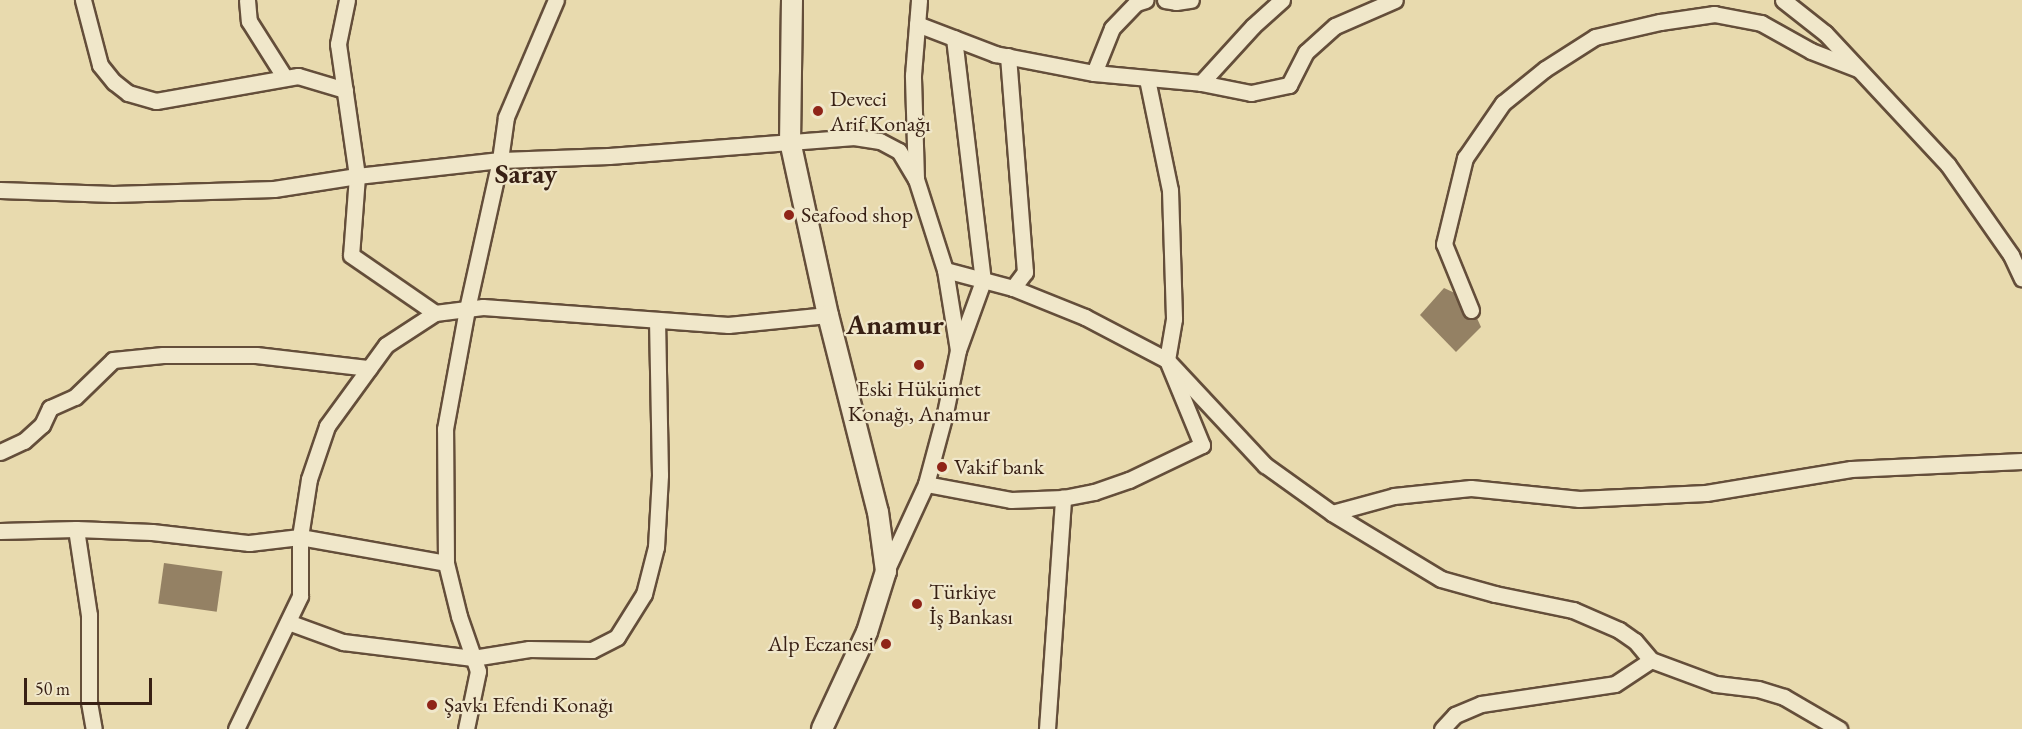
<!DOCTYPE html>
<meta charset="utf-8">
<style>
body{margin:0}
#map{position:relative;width:2022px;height:729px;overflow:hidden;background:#e8daae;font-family:"EB Garamond",serif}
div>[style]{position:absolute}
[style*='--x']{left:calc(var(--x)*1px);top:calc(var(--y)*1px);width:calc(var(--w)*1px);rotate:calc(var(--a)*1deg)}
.building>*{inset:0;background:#948164;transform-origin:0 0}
.roads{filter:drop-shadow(2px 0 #644e3a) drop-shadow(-2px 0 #644e3a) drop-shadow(0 2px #644e3a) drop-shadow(0 -2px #644e3a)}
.minor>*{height:15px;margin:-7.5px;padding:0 7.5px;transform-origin:7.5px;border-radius:7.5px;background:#f0e7ca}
.tertiary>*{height:20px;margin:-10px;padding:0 10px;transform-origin:10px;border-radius:10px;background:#f0e7ca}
.dots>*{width:16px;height:16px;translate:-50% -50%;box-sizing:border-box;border:3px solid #f0e7ca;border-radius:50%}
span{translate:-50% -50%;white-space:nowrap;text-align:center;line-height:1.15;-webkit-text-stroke:4.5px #f0e7ca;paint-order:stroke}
.poi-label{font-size:22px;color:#382014}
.left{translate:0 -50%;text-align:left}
.right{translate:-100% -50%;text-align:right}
.district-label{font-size:28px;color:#382014;font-weight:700}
.scale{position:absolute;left:24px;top:678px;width:128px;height:27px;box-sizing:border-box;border:3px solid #382014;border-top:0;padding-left:8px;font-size:18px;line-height:21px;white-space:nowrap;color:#382014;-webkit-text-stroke:4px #f0e7ca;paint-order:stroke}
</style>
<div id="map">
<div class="building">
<i style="clip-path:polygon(1444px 288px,1457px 294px,1476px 316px,1481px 327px,1456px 352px,1420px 315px)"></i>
<i style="left:164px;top:563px;width:59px;height:41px;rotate:8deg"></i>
</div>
<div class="roads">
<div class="minor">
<i style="--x:83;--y:0;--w:67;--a:75.3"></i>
<i style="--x:100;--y:65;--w:22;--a:51"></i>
<i style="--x:114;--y:82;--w:18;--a:38"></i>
<i style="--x:128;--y:93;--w:29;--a:16"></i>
<i style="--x:156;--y:101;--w:144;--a:-10"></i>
<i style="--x:298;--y:76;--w:49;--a:16.6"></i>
<i style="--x:247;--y:0;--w:21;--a:85"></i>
<i style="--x:249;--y:21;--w:67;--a:57.7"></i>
<i style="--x:347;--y:0;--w:45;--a:101.6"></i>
<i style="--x:338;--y:44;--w:133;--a:81.8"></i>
<i style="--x:357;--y:176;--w:79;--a:94.3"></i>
<i style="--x:351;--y:255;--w:102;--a:34.6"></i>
<i style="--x:1165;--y:0;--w:11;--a:10"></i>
<i style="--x:1176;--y:2;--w:15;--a:-8"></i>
<i style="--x:1783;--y:0;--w:53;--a:38.2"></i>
<i style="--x:1825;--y:33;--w:180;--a:47"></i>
<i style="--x:1948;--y:165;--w:110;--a:55"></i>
<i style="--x:2011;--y:255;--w:26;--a:65"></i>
<i style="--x:917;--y:24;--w:84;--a:21"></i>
<i style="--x:995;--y:54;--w:101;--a:10.9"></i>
<i style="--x:1094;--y:73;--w:107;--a:5.3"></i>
<i style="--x:1201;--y:83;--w:51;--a:11.3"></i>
<i style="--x:1251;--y:93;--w:39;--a:-12"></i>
<i style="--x:1289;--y:85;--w:37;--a:-63"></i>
<i style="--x:1306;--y:52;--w:39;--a:-42"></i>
<i style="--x:1335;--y:26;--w:65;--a:-23.4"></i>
<i style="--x:954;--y:38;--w:245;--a:83.2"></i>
<i style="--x:983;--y:281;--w:73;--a:109.9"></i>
<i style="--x:1008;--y:56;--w:217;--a:85.5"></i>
<i style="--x:1025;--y:272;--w:20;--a:127"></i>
<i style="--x:1094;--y:73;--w:48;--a:-68.2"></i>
<i style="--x:1112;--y:28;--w:35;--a:-46"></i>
<i style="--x:1136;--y:3;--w:10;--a:-17"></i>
<i style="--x:1147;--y:79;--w:113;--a:78.3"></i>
<i style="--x:1170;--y:190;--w:129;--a:88.2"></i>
<i style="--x:1174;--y:319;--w:42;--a:99.7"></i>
<i style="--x:1167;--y:360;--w:144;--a:47"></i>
<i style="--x:1265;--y:465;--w:82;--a:35.6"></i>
<i style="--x:1332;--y:513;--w:127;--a:31.2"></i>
<i style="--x:1441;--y:579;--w:56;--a:15.5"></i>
<i style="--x:1495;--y:594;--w:80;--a:11.6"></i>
<i style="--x:1573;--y:610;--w:50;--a:23.5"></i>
<i style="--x:1619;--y:630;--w:19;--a:35"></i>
<i style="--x:1635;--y:641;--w:25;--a:50"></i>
<i style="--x:1651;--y:660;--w:69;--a:20.3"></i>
<i style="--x:1716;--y:684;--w:42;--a:6.8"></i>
<i style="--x:1758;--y:689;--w:27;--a:17"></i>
<i style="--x:1784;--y:697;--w:64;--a:30.2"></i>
<i style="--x:1201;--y:83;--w:77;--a:-47.6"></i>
<i style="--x:1253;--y:26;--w:39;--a:-42"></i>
<i style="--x:0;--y:190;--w:113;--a:2"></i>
<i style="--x:113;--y:194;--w:161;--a:-1.8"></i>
<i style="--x:274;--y:189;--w:84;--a:-8.9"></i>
<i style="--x:357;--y:176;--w:144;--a:-6.4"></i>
<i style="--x:500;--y:160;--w:109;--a:-2.1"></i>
<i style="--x:609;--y:156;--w:246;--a:-4.4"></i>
<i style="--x:854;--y:137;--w:26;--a:9"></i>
<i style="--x:880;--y:141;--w:21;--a:28"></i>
<i style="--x:899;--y:151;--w:33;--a:59"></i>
<i style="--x:1471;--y:310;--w:71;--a:-112.2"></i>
<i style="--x:1444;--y:244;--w:89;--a:-76.3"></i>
<i style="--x:1465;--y:158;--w:67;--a:-55.4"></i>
<i style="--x:1503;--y:103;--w:54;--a:-39"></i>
<i style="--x:1545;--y:69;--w:59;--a:-32.6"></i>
<i style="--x:1595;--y:37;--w:67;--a:-13"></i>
<i style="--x:1660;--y:22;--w:55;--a:-8.4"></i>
<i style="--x:1714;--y:14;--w:48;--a:10.8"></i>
<i style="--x:1761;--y:23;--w:57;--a:29.2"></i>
<i style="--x:1811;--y:51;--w:50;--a:21"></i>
<i style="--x:0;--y:452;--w:26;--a:-25"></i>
<i style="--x:24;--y:441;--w:24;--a:-42"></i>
<i style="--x:42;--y:425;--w:19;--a:-65"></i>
<i style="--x:50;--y:408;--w:27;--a:-24"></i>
<i style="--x:75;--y:397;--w:53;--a:-44.2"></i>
<i style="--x:113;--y:360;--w:50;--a:-5.7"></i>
<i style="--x:163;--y:355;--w:93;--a:0"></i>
<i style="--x:256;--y:355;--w:114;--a:6.6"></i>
<i style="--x:926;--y:484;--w:86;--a:10.7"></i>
<i style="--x:1011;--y:500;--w:52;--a:-2.2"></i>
<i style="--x:1063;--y:498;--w:32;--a:-11"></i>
<i style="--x:1094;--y:492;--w:37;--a:-19"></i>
<i style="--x:1129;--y:480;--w:81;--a:-25.6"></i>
<i style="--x:1202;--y:445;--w:92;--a:-112.4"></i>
<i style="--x:1167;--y:360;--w:93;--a:-152.3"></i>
<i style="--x:1085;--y:317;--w:78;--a:-158.1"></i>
<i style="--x:1013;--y:288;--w:70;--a:-165.2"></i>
<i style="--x:1332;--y:513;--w:64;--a:-15.3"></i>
<i style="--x:1394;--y:496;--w:77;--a:-5.9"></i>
<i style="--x:1471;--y:488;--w:109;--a:5.8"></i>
<i style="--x:1579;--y:499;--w:127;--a:-2.7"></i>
<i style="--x:1706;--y:493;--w:147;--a:-9.4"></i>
<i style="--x:1851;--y:469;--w:171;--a:-2.7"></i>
<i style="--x:76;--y:529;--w:87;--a:81.4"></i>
<i style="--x:89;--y:615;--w:87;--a:90"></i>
<i style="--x:89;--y:702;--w:27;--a:80"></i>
<i style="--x:0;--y:531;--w:76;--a:-1.5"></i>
<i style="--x:76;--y:529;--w:76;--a:2.3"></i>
<i style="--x:152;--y:532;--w:98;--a:6.5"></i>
<i style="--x:249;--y:543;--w:51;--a:-6.7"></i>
<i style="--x:300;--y:537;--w:148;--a:10.1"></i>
<i style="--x:886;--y:571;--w:96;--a:-65.3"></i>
<i style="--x:926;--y:484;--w:73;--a:-75"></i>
<i style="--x:945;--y:413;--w:64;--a:-78.3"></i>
<i style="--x:958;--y:350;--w:81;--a:-99.2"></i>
<i style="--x:945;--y:270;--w:96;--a:-107.7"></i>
<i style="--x:916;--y:179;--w:104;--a:-91.7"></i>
<i style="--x:913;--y:75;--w:75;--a:-85.4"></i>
<i style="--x:288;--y:622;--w:59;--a:20"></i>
<i style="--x:343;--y:642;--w:131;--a:7"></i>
<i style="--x:473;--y:658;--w:57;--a:-9.1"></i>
<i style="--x:529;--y:649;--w:63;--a:0.9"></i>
<i style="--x:592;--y:650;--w:28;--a:-27"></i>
<i style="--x:617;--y:637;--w:51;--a:-57.9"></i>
<i style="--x:644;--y:594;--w:49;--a:-75.7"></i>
<i style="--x:656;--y:547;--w:72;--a:-86.8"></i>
<i style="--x:660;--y:475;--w:154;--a:-91.1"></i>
<i style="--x:236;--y:729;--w:148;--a:-64.3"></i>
<i style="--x:300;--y:596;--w:59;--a:-90"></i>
<i style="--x:300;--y:537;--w:59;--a:-81.2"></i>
<i style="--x:309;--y:479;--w:56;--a:-71.2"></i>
<i style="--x:327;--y:426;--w:100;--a:-53.9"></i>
<i style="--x:386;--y:345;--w:59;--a:-33.1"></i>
<i style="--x:435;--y:313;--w:48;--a:-7.1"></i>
<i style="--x:483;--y:307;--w:246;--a:4.2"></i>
<i style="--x:728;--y:325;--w:100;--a:-5.7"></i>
<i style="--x:466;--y:729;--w:59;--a:-78.3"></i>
<i style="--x:478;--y:671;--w:58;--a:-109.1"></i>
<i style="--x:459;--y:616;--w:55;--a:-103.8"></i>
<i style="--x:446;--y:563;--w:134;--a:-90.4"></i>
<i style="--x:445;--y:429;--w:122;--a:-79.6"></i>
<i style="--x:467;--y:309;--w:153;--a:-77.5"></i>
<i style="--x:500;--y:160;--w:43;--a:-82.1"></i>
<i style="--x:506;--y:117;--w:127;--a:-66.9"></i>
<i style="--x:1047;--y:729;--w:232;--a:-86"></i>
<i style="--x:1442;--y:729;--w:19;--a:-47"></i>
<i style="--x:1455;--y:715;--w:28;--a:-23"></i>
<i style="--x:1481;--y:704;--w:135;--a:-8.5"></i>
<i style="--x:1615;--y:684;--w:43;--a:-33.7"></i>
</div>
<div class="tertiary">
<i style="--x:792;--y:0;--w:141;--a:90.8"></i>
<i style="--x:790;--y:141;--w:178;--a:77.7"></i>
<i style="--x:828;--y:315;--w:203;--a:75.8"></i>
<i style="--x:878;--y:512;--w:60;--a:82.3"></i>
<i style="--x:886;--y:571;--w:64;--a:107.3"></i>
<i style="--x:867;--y:632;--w:107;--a:114.9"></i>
</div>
</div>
<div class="dots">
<i style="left:818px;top:111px;background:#8f2418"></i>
<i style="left:789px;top:215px;background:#8f2418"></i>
<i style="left:919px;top:365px;background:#8f2418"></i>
<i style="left:942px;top:467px;background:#8f2418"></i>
<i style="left:917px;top:604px;background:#8f2418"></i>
<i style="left:886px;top:644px;background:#8f2418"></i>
<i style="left:432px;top:705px;background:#8f2418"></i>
</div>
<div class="poi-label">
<span class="left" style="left:830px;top:111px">Deveci<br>Arif Konağı</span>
<span class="left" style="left:801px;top:215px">Seafood shop</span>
<span style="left:919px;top:401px">Eski Hükümet<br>Konağı, Anamur</span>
<span class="left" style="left:954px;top:467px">Vakif bank</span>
<span class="left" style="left:929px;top:604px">Türkiye<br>İş Bankası</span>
<span class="right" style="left:874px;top:644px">Alp Eczanesi</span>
<span class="left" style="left:444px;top:705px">Şavkı Efendi Konağı</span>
</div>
<div class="district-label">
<span style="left:526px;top:173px">Saray</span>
<span style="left:895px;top:324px">Anamur</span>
</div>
<div class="scale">50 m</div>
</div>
